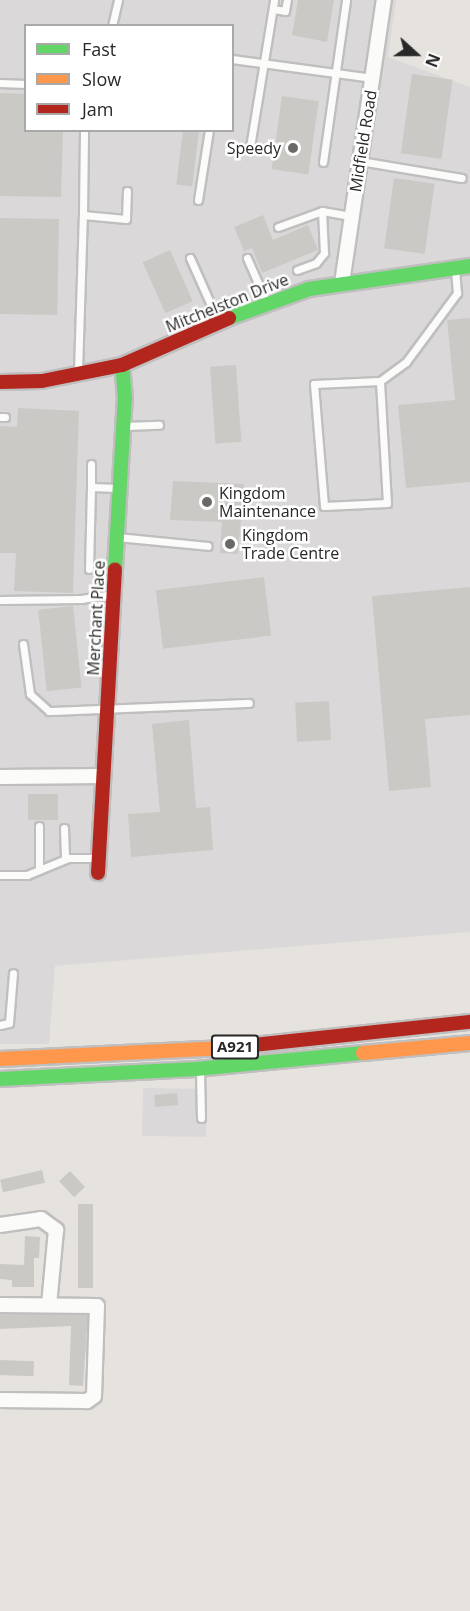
<!DOCTYPE html>
<style>
body{margin:0}
#map{position:relative;width:470px;height:1611px;overflow:hidden;background:#e6e3de;font-family:"Open Sans",sans-serif}
div>[style]{position:absolute}
[style*='--x']{left:calc(var(--x)*1px);top:calc(var(--y)*1px);width:calc(var(--w)*1px);rotate:calc(var(--a)*1deg)}
.industrial>*{inset:0;background:#dbd8da;transform-origin:0 0}
.building>*{inset:0;background:#cbc9c5;transform-origin:0 0}
.roads{filter:drop-shadow(2px 0 #c0bfbf) drop-shadow(-2px 0 #c0bfbf) drop-shadow(0 2px #c0bfbf) drop-shadow(0 -2px #c0bfbf)}
.lane>*{height:7px;margin:-3.5px;padding:0 3.5px;transform-origin:3.5px;border-radius:3.5px;background:#fbfbfa}
.street>*{height:14px;margin:-7px;padding:0 7px;transform-origin:7px;border-radius:7px;background:#fbfbfa}
.fast>*{height:14px;margin:-7px;padding:0 7px;transform-origin:7px;border-radius:7px;background:#63d668}
.slow>*{height:14px;margin:-7px;padding:0 7px;transform-origin:7px;border-radius:7px;background:#ff974d}
.jam>*{height:14px;margin:-7px;padding:0 7px;transform-origin:7px;border-radius:7px;background:#b3261e}
.dots>*{width:16px;height:16px;translate:-50% -50%;box-sizing:border-box;border:3px solid #fff;border-radius:50%}
span{translate:-50% -50%;white-space:nowrap;text-align:center;line-height:1.15;-webkit-text-stroke:5px #fff;paint-order:stroke}
.shield-label span{padding:2px 4px;background:#fff;border:2px solid;border-radius:4px;-webkit-text-stroke-width:0}
.shield-label{font-size:15px;color:#282828;font-weight:700}
.street-label{font-size:16px;color:#282828}
.poi-label{font-size:16px;color:#282828}
.right{translate:-100% -50%;text-align:right}
.left{translate:0 -50%;text-align:left}
.legend{position:absolute;left:24px;top:24px;width:210px;height:108px;box-sizing:border-box;background:#fff;border:2px solid #a9a9a9;margin:0;padding:8px 10px;list-style:none;font-size:18px;color:#282828}
.legend li{display:flex;align-items:center;gap:12px;height:30px}
.legend b{width:30px;border:2px solid #a9a9a9}
.north{position:absolute;left:386px;top:24px;width:60px;height:60px;-webkit-text-stroke:4px #fff;paint-order:stroke;rotate:111deg;font-size:16px;font-weight:700;line-height:24px;text-align:center;color:#282828}
.north::after{content:'';display:block;margin:auto;width:21px;height:27px;background:#282828;clip-path:polygon(50% 0,100% 100%,50% 72%,0 100%)}
</style>
<div id="map">
<div class="industrial">
<i style="clip-path:polygon(evenodd,0 0,396px 0,388px 57px,470px 87px,470px 932px,55px 966px,49px 1044px,0 1044px,0 0,26px 26px,232px 26px,232px 130px,26px 130px,26px 26px)"></i>
<i style="left:207px;top:1089px;width:48px;height:64px;rotate:91deg"></i>
</div>
<div class="building">
<i style="clip-path:polygon(298px 0,334px 0,327px 42px,292px 35px)"></i>
<i style="left:412px;top:74px;width:41px;height:80px;rotate:8deg"></i>
<i style="clip-path:polygon(0 93px,26px 94px,26px 130px,63px 130px,61px 197px,0 196px)"></i>
<i style="left:282px;top:96px;width:37px;height:74px;rotate:8deg"></i>
<i style="left:183px;top:130px;width:16px;height:55px;rotate:7deg"></i>
<i style="left:394px;top:178px;width:41px;height:71px;rotate:8deg"></i>
<i style="clip-path:polygon(263px 215px,273px 240px,308px 225px,318px 250px,262px 273px,252px 248px,244px 251px,234px 227px)"></i>
<i style="left:0;top:218px;width:59px;height:96px;rotate:1deg"></i>
<i style="left:170px;top:250px;width:56px;height:30px;rotate:66deg"></i>
<i style="clip-path:polygon(470px 318px,470px 482px,406px 488px,398px 405px,455px 400px,447px 320px)"></i>
<i style="left:236px;top:365px;width:77px;height:26px;rotate:86deg"></i>
<i style="clip-path:polygon(18px 408px,79px 411px,73px 593px,14px 591px,16px 553px,0 553px,0 426px,17px 427px)"></i>
<i style="clip-path:polygon(173px 481px,244px 484px,238px 554px,220px 553px,222px 522px,170px 520px)"></i>
<i style="left:264px;top:577px;width:59px;height:109px;rotate:83deg"></i>
<i style="clip-path:polygon(470px 587px,470px 715px,425px 719px,431px 787px,389px 791px,372px 596px)"></i>
<i style="left:73px;top:606px;width:82px;height:35px;rotate:84deg"></i>
<i style="left:329px;top:701px;width:39px;height:34px;rotate:87deg"></i>
<i style="clip-path:polygon(189px 720px,196px 808px,210px 807px,213px 850px,131px 857px,128px 814px,160px 812px,152px 724px)"></i>
<i style="left:28px;top:794px;width:30px;height:26px"></i>
<i style="left:177px;top:1093px;width:12px;height:23px;rotate:85deg"></i>
<i style="left:42px;top:1170px;width:13px;height:43px;rotate:77deg"></i>
<i style="left:70px;top:1171px;width:22px;height:15px;rotate:47deg"></i>
<i style="left:78px;top:1204px;width:15px;height:84px"></i>
<i style="clip-path:polygon(25px 1236px,40px 1237px,39px 1258px,34px 1258px,34px 1287px,12px 1287px,12px 1280px,0 1279px,0 1264px,24px 1265px)"></i>
<i style="clip-path:polygon(0 1314px,88px 1315px,83px 1386px,69px 1385px,71px 1326px,0 1329px)"></i>
<i style="left:0;top:1360px;width:34px;height:15px;rotate:2deg"></i>
</div>
<div class="roads">
<div class="lane">
<i style="--x:273;--y:9;--w:12;--a:9"></i>
<i style="--x:285;--y:11;--w:11;--a:-80"></i>
<i style="--x:112;--y:26;--w:27;--a:-77"></i>
<i style="--x:232;--y:59;--w:142;--a:7.7"></i>
<i style="--x:0;--y:83;--w:26;--a:2"></i>
<i style="--x:250;--y:147;--w:149;--a:-80.7"></i>
<i style="--x:360;--y:161;--w:103;--a:9.5"></i>
<i style="--x:323;--y:162;--w:164;--a:-81.9"></i>
<i style="--x:198;--y:200;--w:71;--a:-81.1"></i>
<i style="--x:83;--y:215;--w:85;--a:-89.3"></i>
<i style="--x:278;--y:227;--w:47;--a:-20"></i>
<i style="--x:322;--y:211;--w:29;--a:10"></i>
<i style="--x:190;--y:258;--w:69;--a:66"></i>
<i style="--x:247;--y:258;--w:47;--a:66.2"></i>
<i style="--x:297;--y:270;--w:20;--a:-20"></i>
<i style="--x:316;--y:263;--w:13;--a:-51"></i>
<i style="--x:324;--y:253;--w:42;--a:-92.7"></i>
<i style="--x:78;--y:371;--w:156;--a:-88.2"></i>
<i style="--x:83;--y:215;--w:43;--a:5.3"></i>
<i style="--x:126;--y:219;--w:28;--a:-88"></i>
<i style="--x:380;--y:381;--w:66;--a:177.4"></i>
<i style="--x:314;--y:384;--w:122;--a:85.3"></i>
<i style="--x:324;--y:506;--w:63;--a:-2.7"></i>
<i style="--x:387;--y:503;--w:122;--a:-93.3"></i>
<i style="--x:380;--y:381;--w:32;--a:-36"></i>
<i style="--x:406;--y:362;--w:86;--a:-53.5"></i>
<i style="--x:457;--y:293;--w:23;--a:-95"></i>
<i style="--x:0;--y:417;--w:5;--a:0"></i>
<i style="--x:124;--y:426;--w:35;--a:-2"></i>
<i style="--x:91;--y:464;--w:23;--a:90"></i>
<i style="--x:91;--y:487;--w:27;--a:2"></i>
<i style="--x:117;--y:537;--w:91;--a:5.6"></i>
<i style="--x:89;--y:569;--w:82;--a:-88.6"></i>
<i style="--x:0;--y:600;--w:81;--a:-0.7"></i>
<i style="--x:81;--y:599;--w:33;--a:-9"></i>
<i style="--x:23;--y:644;--w:50;--a:82"></i>
<i style="--x:30;--y:694;--w:25;--a:42"></i>
<i style="--x:49;--y:711;--w:200;--a:-2.3"></i>
<i style="--x:39;--y:826;--w:44;--a:90"></i>
<i style="--x:64;--y:828;--w:31;--a:88"></i>
<i style="--x:0;--y:875;--w:27;--a:0"></i>
<i style="--x:27;--y:875;--w:44;--a:-22.5"></i>
<i style="--x:68;--y:858;--w:31;--a:0"></i>
<i style="--x:0;--y:1025;--w:9;--a:-13"></i>
<i style="--x:9;--y:1023;--w:50;--a:-85.4"></i>
<i style="--x:200;--y:1071;--w:47;--a:88.8"></i>
</div>
<div class="street">
<i style="--x:342;--y:283;--w:286;--a:-81.6"></i>
<i style="--x:0;--y:777;--w:103;--a:-0.6"></i>
<i style="--x:0;--y:1225;--w:41;--a:-8.3"></i>
<i style="--x:41;--y:1219;--w:19;--a:36"></i>
<i style="--x:56;--y:1230;--w:75;--a:95.3"></i>
<i style="--x:0;--y:1305;--w:97;--a:0.6"></i>
<i style="--x:97;--y:1306;--w:90;--a:91.9"></i>
<i style="--x:94;--y:1396;--w:9;--a:144"></i>
<i style="--x:87;--y:1401;--w:87;--a:-179.3"></i>
</div>
<div class="fast">
<i style="--x:229;--y:318;--w:85;--a:-19.9"></i>
<i style="--x:309;--y:289;--w:163;--a:-8.1"></i>
<i style="--x:115;--y:569;--w:171;--a:-86.7"></i>
<i style="--x:125;--y:398;--w:33;--a:-95"></i>
<i style="--x:0;--y:1079;--w:196;--a:-2.9"></i>
<i style="--x:196;--y:1069;--w:168;--a:-5.5"></i>
</div>
<div class="slow">
<i style="--x:363;--y:1053;--w:107;--a:-5.3"></i>
<i style="--x:0;--y:1059;--w:225;--a:-2.8"></i>
</div>
<div class="jam">
<i style="--x:0;--y:382;--w:42;--a:-1.4"></i>
<i style="--x:42;--y:381;--w:82;--a:-11.3"></i>
<i style="--x:122;--y:365;--w:117;--a:-23.7"></i>
<i style="--x:98;--y:873;--w:304;--a:-86.8"></i>
<i style="--x:225;--y:1048;--w:246;--a:-6.1"></i>
</div>
</div>
<div class="dots">
<i style="left:293px;top:148px;background:#6a6968"></i>
<i style="left:207px;top:502px;background:#6a6968"></i>
<i style="left:230px;top:544px;background:#6a6968"></i>
</div>
<div class="shield-label">
<span style="left:235px;top:1047px">A921</span>
</div>
<div class="street-label">
<span style="left:363px;top:141px;rotate:-81deg">Midfield Road</span>
<span style="left:227px;top:303px;rotate:-22deg">Mitchelston Drive</span>
<span style="left:96px;top:618px;rotate:-87deg">Merchant Place</span>
</div>
<div class="poi-label">
<span class="right" style="left:281px;top:148px">Speedy</span>
<span class="left" style="left:219px;top:502px">Kingdom<br>Maintenance</span>
<span class="left" style="left:242px;top:544px">Kingdom<br>Trade Centre</span>
</div>
<ul class="legend">
<li><b style="height:8px;background:#63d668"></b>Fast</li>
<li><b style="height:8px;background:#ff974d"></b>Slow</li>
<li><b style="height:8px;background:#b3261e"></b>Jam</li>
</ul>
<div class="north">N</div>
</div>
